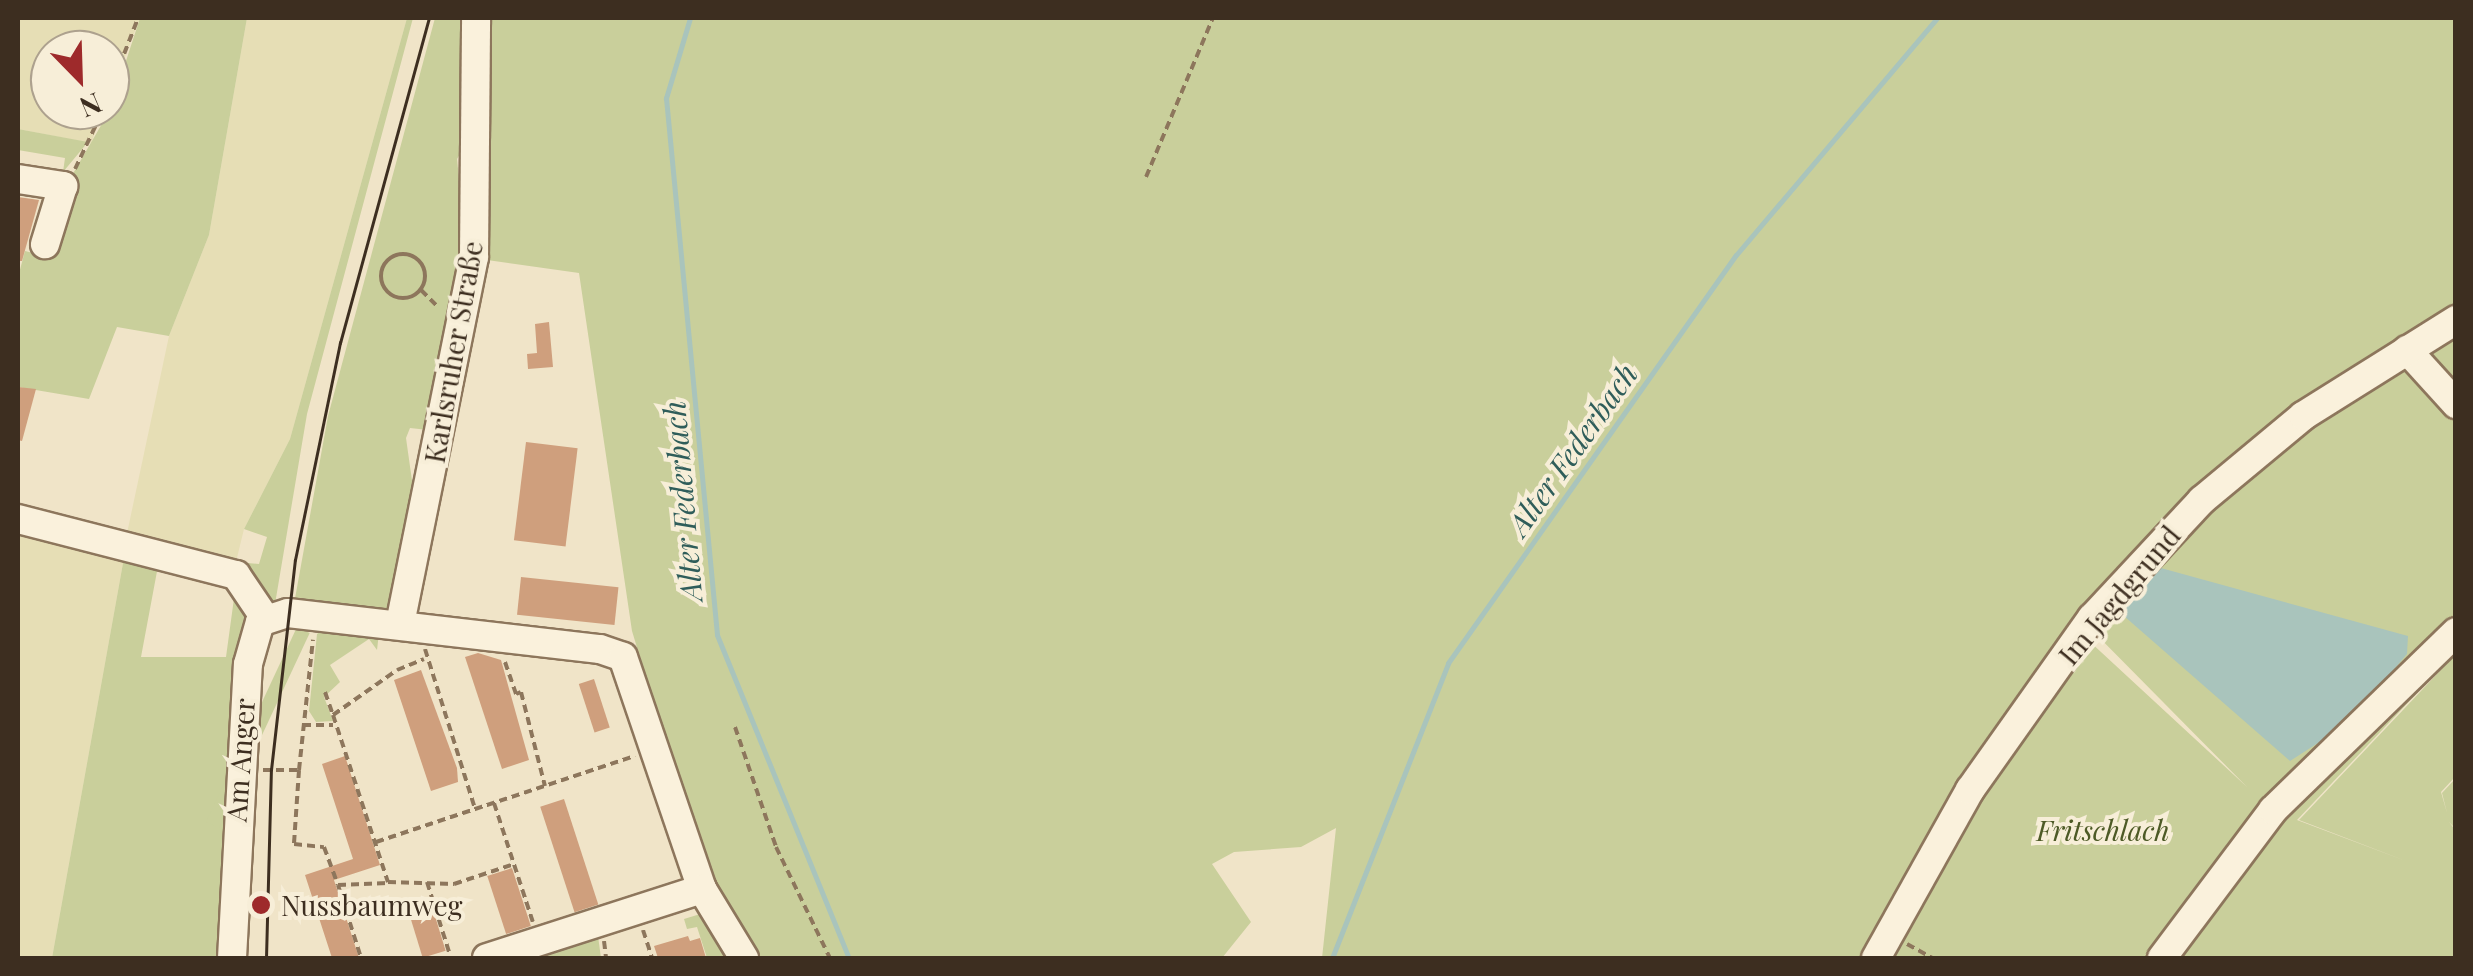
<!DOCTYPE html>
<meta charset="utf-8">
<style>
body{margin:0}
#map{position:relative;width:2473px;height:976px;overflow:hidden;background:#f0e4c8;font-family:"Playfair Display",serif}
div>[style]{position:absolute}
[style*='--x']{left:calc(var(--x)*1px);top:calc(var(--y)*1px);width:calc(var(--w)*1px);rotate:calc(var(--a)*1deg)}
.farmland>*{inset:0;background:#e6deb5}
.green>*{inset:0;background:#c9cf9b;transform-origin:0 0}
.water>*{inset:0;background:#a9c4bc}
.stream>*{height:5px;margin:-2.5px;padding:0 2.5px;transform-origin:2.5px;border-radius:2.5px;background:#a9c4bc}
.building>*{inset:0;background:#cf9f7d;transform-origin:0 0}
.path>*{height:4px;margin-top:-2px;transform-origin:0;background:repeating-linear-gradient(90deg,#8d765c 0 8px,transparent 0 13px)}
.path>.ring{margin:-2px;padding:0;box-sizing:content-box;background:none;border:4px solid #8d765c;border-radius:50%}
.roads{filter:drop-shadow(2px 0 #8d765c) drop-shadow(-2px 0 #8d765c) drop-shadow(0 2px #8d765c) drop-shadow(0 -2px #8d765c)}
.minor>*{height:28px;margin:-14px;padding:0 14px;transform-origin:14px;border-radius:14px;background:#faf1dc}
.tram>*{height:2.5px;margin:-1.25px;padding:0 1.25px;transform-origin:1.25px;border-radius:1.25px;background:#3d2e20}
.dots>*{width:28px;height:28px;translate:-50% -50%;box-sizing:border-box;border:5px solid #f7eed8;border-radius:50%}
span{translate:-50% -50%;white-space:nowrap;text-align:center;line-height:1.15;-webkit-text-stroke:8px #f7eed8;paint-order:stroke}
.street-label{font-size:28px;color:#3d2e20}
.park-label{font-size:28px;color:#4d5a26;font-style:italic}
.poi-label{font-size:28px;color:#3d2e20}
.left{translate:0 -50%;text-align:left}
.water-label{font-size:30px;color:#2f5d5a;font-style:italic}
.frame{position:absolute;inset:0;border:20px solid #3d2e20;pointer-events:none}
.north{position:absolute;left:30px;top:30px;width:100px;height:100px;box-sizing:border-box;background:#f7eed8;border:2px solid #ada18e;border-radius:50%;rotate:157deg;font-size:28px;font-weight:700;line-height:40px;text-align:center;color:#3d2e20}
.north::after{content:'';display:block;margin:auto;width:35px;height:45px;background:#9e2a2b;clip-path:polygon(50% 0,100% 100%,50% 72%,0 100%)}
</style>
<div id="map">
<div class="farmland">
<i style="clip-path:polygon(18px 18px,140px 18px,110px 95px,110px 50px,50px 50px,50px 110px,104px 110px,91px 143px,18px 129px)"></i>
<i style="clip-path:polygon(247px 18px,407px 18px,290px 439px,244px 529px,235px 566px,126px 538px,169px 336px,209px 235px)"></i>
<i style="clip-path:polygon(18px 532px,125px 552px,52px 958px,18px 958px)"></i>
</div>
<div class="green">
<i style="clip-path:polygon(140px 18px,247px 18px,209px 235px,169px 336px,117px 327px,89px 399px,18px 387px,18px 277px,25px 251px,45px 256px,57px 248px,77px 180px,71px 177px,110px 110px)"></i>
<i style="clip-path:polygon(407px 18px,413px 18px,307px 414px,275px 604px,269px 605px,246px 578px,247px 563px,259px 564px,267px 537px,244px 529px,290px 439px)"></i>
<i style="clip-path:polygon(435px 18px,472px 18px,466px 144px,457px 159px,467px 258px,428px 430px,410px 428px,406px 438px,416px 509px,395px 605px,385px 613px,294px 604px,328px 416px)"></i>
<i style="clip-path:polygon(485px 18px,2455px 18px,2455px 653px,2297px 820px,2406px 861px,2299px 820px,2455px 655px,2455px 777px,2441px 792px,2447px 813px,2442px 793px,2455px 779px,2455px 828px,2449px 822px,2456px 831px,2455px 958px,1894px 958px,1966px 812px,2088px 640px,2247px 787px,2080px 618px,1863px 958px,1322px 958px,1336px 828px,1301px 847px,1234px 852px,1212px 864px,1251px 922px,1222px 958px,754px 958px,710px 887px,632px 631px,579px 273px,480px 259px)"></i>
<i style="clip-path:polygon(18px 129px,88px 142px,63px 172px,65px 158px,18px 150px)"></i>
<i style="clip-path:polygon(125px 552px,158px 566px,141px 657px,226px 657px,235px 591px,227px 579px,254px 607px,224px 958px,52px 958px)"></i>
<i style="left:297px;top:627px;width:14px;height:215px;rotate:25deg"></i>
<i style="clip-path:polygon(324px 629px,379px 633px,377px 650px,369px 639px,330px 665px,340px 682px,324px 697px,333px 721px,316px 722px,309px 711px,317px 634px)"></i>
<i style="clip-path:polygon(710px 911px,735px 958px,707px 958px,697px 927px,687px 929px,684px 919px)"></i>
<i style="clip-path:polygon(598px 936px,601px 958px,510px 958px)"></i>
</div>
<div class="water">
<i style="clip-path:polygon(2150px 565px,2408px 636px,2407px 654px,2349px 723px,2290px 761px,2124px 616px,2124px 593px)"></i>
</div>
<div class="stream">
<i style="--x:690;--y:18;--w:84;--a:106.7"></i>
<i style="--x:666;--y:98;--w:539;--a:84.57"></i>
<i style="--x:717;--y:635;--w:349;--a:67.8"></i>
<i style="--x:1332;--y:958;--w:317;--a:-68.5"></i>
<i style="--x:1448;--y:663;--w:499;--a:-54.8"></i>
<i style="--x:1736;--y:255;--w:311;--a:-49.7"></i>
</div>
<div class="building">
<i style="clip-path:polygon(18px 197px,39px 200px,22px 261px,18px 261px)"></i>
<i style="clip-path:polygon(549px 322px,553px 367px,528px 369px,527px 354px,537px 353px,535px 324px)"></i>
<i style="clip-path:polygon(18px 387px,36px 389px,22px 441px,18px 440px)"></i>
<i style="left:526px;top:442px;width:52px;height:99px;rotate:7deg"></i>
<i style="left:521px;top:577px;width:98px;height:38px;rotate:6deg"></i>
<i style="clip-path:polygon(478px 653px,501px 660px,529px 760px,502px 769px,465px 657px)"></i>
<i style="clip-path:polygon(421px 670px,457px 768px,458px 782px,431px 791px,394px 680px)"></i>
<i style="left:594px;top:679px;width:51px;height:16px;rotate:72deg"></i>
<i style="clip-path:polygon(345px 756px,380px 865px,334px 880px,359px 958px,332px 958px,305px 875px,353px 859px,322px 764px)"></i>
<i style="left:564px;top:799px;width:111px;height:25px;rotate:72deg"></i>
<i style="left:512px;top:868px;width:61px;height:26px;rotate:72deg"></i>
<i style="left:431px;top:903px;width:50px;height:24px;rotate:73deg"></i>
<i style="clip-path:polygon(688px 936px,690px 941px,700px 938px,706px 958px,658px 958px,654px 946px)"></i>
</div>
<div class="path">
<i style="--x:110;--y:90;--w:77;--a:-68.7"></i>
<i style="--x:75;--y:169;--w:65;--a:-64.6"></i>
<i style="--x:1146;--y:177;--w:173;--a:-67.2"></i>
<i class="ring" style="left:381px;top:254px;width:40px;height:40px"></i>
<i style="--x:421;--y:290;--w:25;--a:45"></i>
<i style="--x:425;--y:649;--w:168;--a:72.6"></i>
<i style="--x:505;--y:662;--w:34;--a:71"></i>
<i style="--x:516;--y:694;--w:5;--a:-22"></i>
<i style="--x:521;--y:692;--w:97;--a:75.7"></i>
<i style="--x:325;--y:692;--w:24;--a:71"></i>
<i style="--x:333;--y:715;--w:78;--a:-35.1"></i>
<i style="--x:397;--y:670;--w:29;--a:-22"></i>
<i style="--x:333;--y:715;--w:176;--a:71.8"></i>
<i style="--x:388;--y:882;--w:66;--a:1.7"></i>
<i style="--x:454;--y:884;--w:63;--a:-18.4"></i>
<i style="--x:303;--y:725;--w:30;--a:0"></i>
<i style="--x:735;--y:727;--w:127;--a:71.1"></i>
<i style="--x:776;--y:847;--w:123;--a:64.1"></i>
<i style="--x:263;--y:770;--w:36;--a:0"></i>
<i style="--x:299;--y:770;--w:74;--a:93.9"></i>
<i style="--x:294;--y:844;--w:30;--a:6"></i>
<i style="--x:324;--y:847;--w:40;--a:69.8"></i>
<i style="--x:338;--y:885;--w:50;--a:-2.3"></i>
<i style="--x:299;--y:770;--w:131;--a:-83.9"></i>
<i style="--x:494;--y:803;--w:125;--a:71.9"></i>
<i style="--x:376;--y:842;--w:273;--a:-18.4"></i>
<i style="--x:427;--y:882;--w:80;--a:72.5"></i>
<i style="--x:338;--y:885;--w:77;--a:72.5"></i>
<i style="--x:643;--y:930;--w:29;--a:72"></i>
<i style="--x:604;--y:941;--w:17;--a:83"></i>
<i style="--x:1907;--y:944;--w:29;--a:29"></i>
</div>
<div class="roads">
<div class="minor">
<i style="--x:18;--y:179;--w:46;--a:8.8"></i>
<i style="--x:63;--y:186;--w:61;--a:107.2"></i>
<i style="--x:2407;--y:350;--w:73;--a:47.8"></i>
<i style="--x:18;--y:519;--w:225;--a:14.4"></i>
<i style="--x:236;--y:575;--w:52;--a:56"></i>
<i style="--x:400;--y:624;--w:374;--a:-78.6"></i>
<i style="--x:474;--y:257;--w:239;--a:-89.5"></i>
<i style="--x:232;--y:958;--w:294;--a:-86.9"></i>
<i style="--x:248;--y:664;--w:44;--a:-74.1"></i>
<i style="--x:260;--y:622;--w:29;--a:-18"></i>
<i style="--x:288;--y:613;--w:314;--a:6.6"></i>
<i style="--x:600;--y:649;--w:24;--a:19"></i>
<i style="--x:623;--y:657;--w:245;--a:71.2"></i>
<i style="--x:702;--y:889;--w:81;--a:58.7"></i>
<i style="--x:487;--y:958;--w:226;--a:-17.8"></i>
<i style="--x:1876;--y:958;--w:193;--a:-60.8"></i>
<i style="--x:1970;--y:790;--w:211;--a:-54.7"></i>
<i style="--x:2092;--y:618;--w:161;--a:-47"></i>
<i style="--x:2202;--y:500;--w:131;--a:-39.7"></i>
<i style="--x:2303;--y:416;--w:181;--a:-32.1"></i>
<i style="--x:2162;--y:958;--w:185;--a:-53.1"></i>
<i style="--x:2273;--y:810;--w:255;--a:-44.2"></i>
</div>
</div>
<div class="tram">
<i style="--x:266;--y:958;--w:188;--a:-88.5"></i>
<i style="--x:271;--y:770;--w:211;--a:-83.5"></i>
<i style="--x:295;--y:560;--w:222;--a:-78.3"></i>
<i style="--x:340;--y:343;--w:337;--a:-74.7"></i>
</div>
<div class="dots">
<i style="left:261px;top:905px;background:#9e2a2b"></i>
</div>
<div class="street-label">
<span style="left:453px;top:352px;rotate:-80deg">Karlsruher Straße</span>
<span style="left:2119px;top:595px;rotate:-50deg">Im Jagdgrund</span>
<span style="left:240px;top:760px;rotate:-86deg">Am Anger</span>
</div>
<div class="park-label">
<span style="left:2103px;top:830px">Fritschlach</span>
</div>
<div class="poi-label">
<span class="left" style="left:281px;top:905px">Nussbaumweg</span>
</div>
<div class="water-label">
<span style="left:1572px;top:449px;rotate:-55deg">Alter Federbach</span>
<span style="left:682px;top:501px;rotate:-95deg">Alter Federbach</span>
</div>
<div class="frame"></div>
<div class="north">N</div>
</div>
